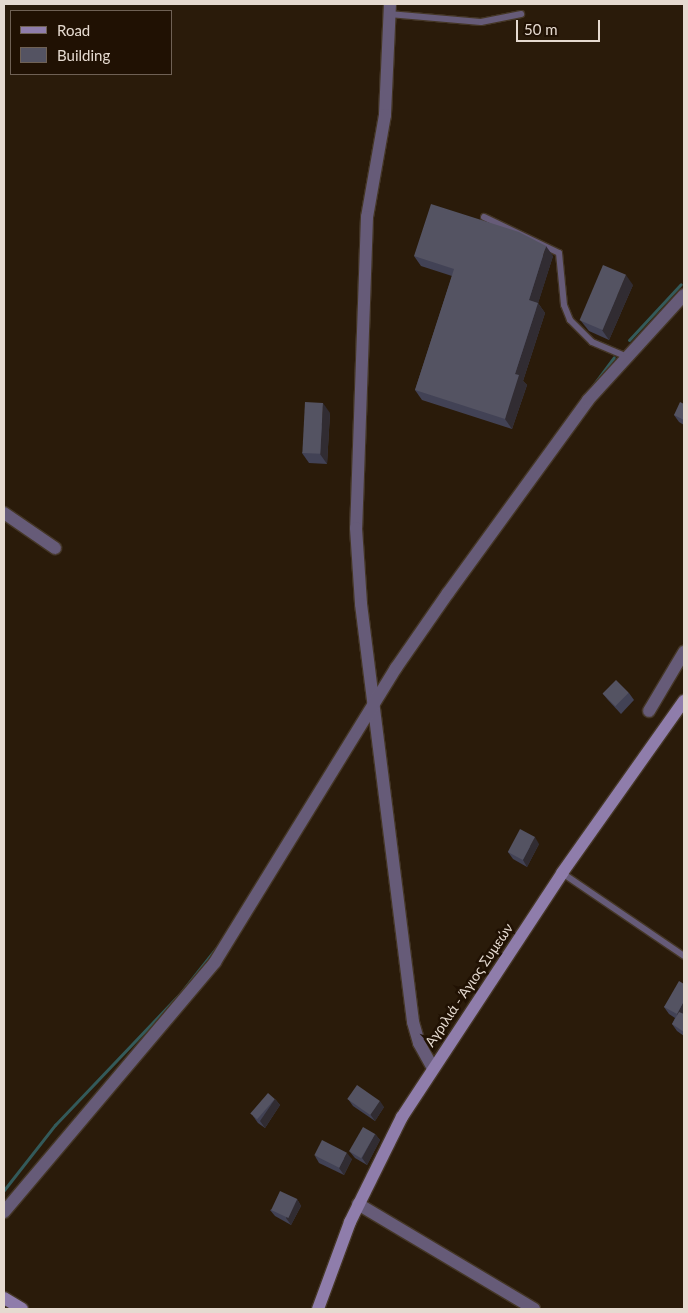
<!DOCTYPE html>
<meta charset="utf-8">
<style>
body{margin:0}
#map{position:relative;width:688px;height:1313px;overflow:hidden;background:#2a1b0a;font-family:Lato,sans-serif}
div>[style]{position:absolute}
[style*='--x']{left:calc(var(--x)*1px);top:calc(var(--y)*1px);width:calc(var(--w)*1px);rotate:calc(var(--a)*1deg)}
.stream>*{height:3px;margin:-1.5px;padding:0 1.5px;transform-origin:1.5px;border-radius:1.5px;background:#335a5a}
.roads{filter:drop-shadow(1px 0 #443626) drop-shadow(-1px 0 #443626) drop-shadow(0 1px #443626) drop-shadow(0 -1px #443626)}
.lane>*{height:6px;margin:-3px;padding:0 3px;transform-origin:3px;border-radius:3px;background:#665b78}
.street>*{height:12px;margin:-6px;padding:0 6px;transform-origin:6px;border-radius:6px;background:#665b78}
.secondary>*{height:12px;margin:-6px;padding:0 6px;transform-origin:6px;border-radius:6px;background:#8f7dab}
.wall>*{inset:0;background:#424255}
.shaded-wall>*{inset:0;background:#312c32}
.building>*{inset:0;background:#545362;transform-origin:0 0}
span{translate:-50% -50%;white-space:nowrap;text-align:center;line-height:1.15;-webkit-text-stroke:5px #201103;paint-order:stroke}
.street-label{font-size:14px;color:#e5dad0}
.frame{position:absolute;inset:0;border:5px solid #e5dad0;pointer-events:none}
.legend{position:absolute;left:10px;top:10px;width:162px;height:65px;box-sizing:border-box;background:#201103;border:1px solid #6f6155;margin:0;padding:6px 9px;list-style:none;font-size:15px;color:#e5dad0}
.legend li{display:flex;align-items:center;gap:10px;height:25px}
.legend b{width:25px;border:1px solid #6f6155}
.scale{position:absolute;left:516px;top:20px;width:84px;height:22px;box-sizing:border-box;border:2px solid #e5dad0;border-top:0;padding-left:6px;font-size:15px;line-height:18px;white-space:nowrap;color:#e5dad0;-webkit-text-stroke:4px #201103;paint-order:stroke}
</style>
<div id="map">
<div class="stream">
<i style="--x:629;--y:340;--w:76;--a:-47.1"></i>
<i style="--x:519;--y:485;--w:159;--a:-53.4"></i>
<i style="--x:4;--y:1190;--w:83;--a:-51.9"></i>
<i style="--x:55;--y:1125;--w:180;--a:-46.4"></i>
<i style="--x:179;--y:995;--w:66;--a:-51.7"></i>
</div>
<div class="roads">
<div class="lane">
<i style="--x:389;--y:14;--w:92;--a:5"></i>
<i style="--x:481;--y:22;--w:41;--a:-11.3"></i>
<i style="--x:484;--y:217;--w:83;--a:25.6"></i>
<i style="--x:559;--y:253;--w:52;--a:84.5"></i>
<i style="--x:564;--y:305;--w:16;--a:68"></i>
<i style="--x:570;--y:320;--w:31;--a:45"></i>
<i style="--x:592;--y:342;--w:36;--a:23"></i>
<i style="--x:562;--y:873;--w:148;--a:34.2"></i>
</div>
<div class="street">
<i style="--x:390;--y:4;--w:111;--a:92.6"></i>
<i style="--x:385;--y:115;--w:104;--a:100"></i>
<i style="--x:367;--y:217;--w:311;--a:92"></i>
<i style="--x:356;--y:528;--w:76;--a:86.2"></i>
<i style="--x:361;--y:604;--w:421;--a:82.9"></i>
<i style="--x:413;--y:1022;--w:22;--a:74"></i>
<i style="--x:419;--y:1043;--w:26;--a:61"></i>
<i style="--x:4;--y:513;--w:62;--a:34.5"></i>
<i style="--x:649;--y:711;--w:69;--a:-59.3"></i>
<i style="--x:358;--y:1204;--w:205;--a:30.8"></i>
<i style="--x:4;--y:1212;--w:327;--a:-49.8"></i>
<i style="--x:215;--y:962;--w:345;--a:-58.4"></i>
<i style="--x:396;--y:668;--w:91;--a:-55.3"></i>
<i style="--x:448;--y:593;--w:238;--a:-54"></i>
<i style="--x:588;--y:400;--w:142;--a:-47.6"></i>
</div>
<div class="secondary">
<i style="--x:4;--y:1298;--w:21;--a:31"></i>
<i style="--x:318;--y:1309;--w:93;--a:-69.8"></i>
<i style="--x:350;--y:1222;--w:117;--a:-63.7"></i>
<i style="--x:402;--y:1117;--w:292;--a:-56.7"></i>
<i style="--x:562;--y:873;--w:211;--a:-54.7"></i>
</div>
</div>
<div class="wall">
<i style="clip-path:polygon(414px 256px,553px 256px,538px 303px,545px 313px,523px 381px,527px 385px,512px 429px,422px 400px,415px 390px,452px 276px,421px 266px)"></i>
<i style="clip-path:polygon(633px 285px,609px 340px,589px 331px,581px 321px)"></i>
<i style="clip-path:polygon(684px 404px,684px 425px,679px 422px,674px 415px)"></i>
<i style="clip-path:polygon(330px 413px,327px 464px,309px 463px,302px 453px)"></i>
<i style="clip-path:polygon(629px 693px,634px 700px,621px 714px,608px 700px,603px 694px)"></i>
<i style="clip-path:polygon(539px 844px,527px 867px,513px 859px,508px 852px)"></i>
<i style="clip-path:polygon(684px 984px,684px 1036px,677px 1031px,672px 1024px,675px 1018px,669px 1014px,664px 1007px)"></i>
<i style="clip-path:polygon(275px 1099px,280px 1105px,265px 1128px,258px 1123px,253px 1116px)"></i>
<i style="clip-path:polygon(348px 1099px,384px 1107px,375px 1121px,353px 1106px)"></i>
<i style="clip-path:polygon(375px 1134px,380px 1140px,367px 1165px,355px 1158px,350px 1152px)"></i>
<i style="clip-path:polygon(315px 1156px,352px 1159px,344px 1175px,319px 1163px)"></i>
<i style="clip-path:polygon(297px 1199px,301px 1206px,291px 1225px,275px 1216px,270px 1210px)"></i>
</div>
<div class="shaded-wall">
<i style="clip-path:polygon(546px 246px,553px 256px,536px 310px,529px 300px)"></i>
<i style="clip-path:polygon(626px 275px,633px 285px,609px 340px,602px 330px)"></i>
<i style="clip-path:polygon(538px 303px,545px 313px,523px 381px,527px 385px,512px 429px,505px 419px,515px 374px)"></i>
<i style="clip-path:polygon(323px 403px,330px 413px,327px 464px,320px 454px)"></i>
<i style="clip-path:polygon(535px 837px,539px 844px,527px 867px,523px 860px)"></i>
<i style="clip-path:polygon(684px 1001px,684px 1016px,681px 1021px,677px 1014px)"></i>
<i style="clip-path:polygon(275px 1099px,280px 1105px,265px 1128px,260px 1121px)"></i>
<i style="clip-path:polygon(380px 1101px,384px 1107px,375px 1121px,370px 1114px)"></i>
<i style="clip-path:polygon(375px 1134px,380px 1140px,367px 1165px,362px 1158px)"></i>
<i style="clip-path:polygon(347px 1153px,352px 1159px,344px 1175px,339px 1168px)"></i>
<i style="clip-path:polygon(297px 1199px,301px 1206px,291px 1225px,286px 1218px)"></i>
</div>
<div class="building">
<i style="clip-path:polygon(431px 204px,519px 232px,546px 246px,529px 300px,538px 303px,515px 374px,519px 375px,505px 419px,415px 390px,454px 269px,414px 256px)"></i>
<i style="left:603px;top:265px;width:25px;height:60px;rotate:23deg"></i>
<i style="left:305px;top:402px;width:18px;height:51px;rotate:3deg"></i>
<i style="clip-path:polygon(680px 402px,684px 404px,684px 420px,674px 415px)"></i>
<i style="left:616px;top:680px;width:18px;height:19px;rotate:45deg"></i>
<i style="left:520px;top:829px;width:17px;height:26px;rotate:28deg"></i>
<i style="clip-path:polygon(679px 981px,684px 984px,684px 1001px,677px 1014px,664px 1007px)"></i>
<i style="clip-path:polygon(679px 1012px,684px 1014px,684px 1032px,672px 1024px)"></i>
<i style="left:357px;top:1085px;width:28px;height:17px;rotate:35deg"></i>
<i style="left:268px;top:1093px;width:9px;height:27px;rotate:41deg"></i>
<i style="left:363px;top:1127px;width:14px;height:28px;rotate:30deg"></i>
<i style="left:322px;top:1140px;width:28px;height:17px;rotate:27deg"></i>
<i style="left:280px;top:1191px;width:19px;height:21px;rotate:25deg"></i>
</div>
<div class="street-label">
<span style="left:469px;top:985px;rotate:-56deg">Αγριλιά - Άγιος Συμεών</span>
</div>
<div class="frame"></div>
<ul class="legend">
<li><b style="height:6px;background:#8f7dab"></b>Road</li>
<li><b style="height:14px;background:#545362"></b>Building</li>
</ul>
<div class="scale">50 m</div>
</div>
